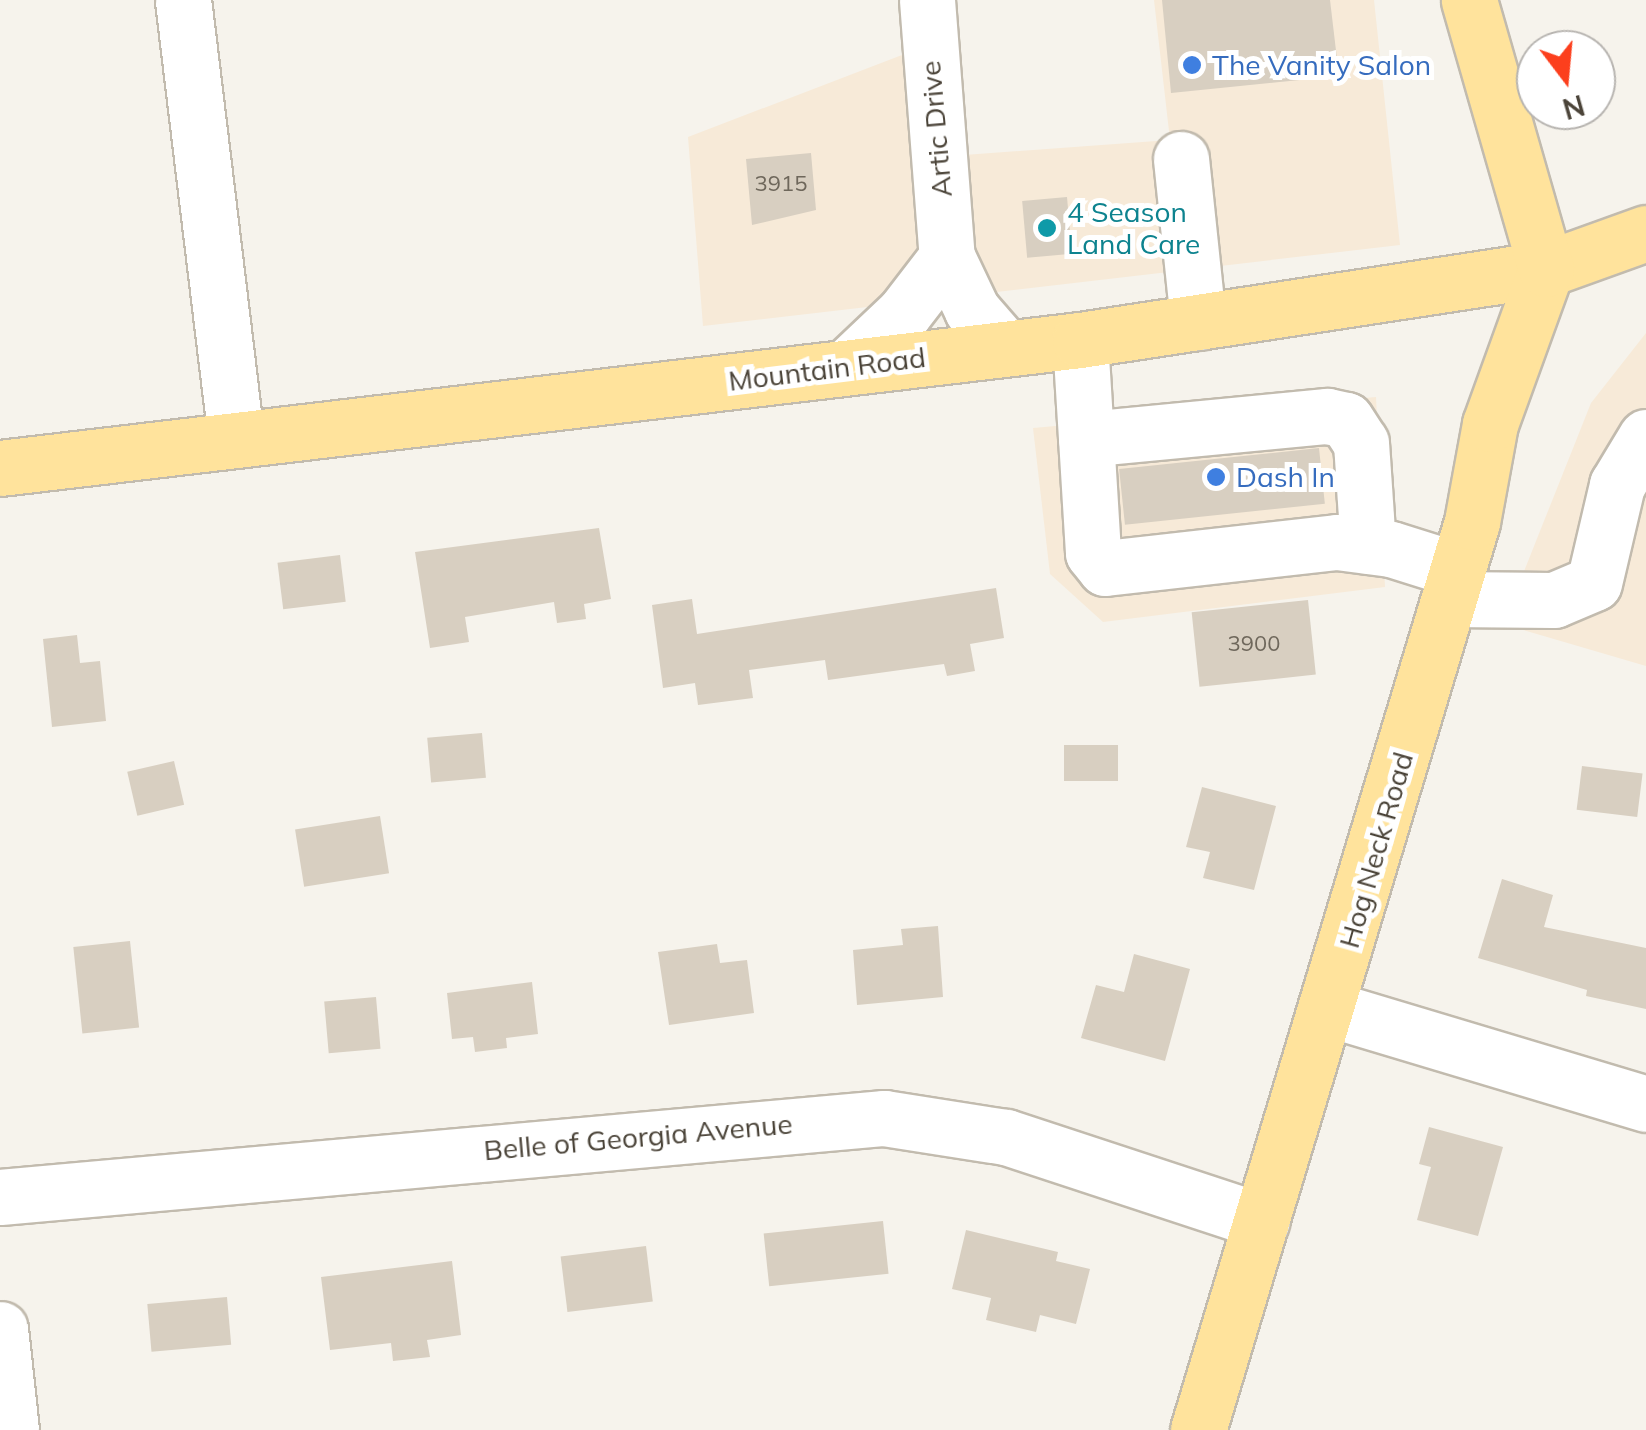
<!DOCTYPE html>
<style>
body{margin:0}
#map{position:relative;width:1646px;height:1430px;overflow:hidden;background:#f6f3ec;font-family:Mulish,sans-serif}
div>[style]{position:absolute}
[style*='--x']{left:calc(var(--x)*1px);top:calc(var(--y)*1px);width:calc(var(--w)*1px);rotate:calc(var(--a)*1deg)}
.commercial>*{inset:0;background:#f7ead8}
.building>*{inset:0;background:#d8cfc1;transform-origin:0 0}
.roads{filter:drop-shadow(2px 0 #c2bbae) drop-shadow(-2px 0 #c2bbae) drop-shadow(0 2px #c2bbae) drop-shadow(0 -2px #c2bbae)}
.minor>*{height:55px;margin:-27.5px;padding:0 27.5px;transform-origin:27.5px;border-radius:27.5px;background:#fff}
.major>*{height:55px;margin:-27.5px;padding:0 27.5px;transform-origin:27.5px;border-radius:27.5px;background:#ffe39c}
.dots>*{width:28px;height:28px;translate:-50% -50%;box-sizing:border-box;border:5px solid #fff;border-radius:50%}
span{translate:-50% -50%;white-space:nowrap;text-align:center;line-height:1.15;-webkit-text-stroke:10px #fff;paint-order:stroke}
.number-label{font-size:22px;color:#6e675b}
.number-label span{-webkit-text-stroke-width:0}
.shop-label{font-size:28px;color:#366cbe}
.left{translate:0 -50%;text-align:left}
.street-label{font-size:28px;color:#4b4439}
.culture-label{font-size:28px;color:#0d838f}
.north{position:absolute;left:1516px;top:30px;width:100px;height:100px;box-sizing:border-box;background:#fff;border:2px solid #b7b4b0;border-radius:50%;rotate:164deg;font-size:28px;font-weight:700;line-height:40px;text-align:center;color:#4b4439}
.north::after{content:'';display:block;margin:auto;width:35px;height:45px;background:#fc3f1d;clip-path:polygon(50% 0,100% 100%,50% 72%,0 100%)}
</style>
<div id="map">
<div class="commercial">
<i style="clip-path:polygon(1154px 0,1374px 0,1400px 245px,703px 326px,688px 137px,915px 50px,924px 158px,1170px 140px)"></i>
<i style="clip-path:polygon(1646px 333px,1646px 666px,1503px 624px,1591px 403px)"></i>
<i style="clip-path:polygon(1376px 397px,1385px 587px,1103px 622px,1050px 574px,1033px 428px)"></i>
</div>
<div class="building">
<i style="clip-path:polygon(1162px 0,1330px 0,1339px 76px,1171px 93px)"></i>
<i style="clip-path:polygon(811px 153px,816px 210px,752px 225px,746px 159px)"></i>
<i style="left:1067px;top:197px;width:57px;height:45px;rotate:85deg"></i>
<i style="left:1319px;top:448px;width:56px;height:201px;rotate:84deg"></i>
<i style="clip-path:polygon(599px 528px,611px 599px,584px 604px,586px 619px,557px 623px,554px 602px,465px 617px,469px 642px,430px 648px,415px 552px)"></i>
<i style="left:340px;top:555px;width:47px;height:63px;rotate:83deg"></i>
<i style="clip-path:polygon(996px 588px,1004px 638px,970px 644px,975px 671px,947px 676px,944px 664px,828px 680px,825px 660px,749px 670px,753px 698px,698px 705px,695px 683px,663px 688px,652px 605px,692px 599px,697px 634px)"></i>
<i style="left:1308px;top:600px;width:75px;height:117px;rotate:84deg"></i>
<i style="clip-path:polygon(77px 635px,80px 663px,100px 661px,106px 721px,52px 727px,43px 639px)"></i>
<i style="left:482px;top:733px;width:45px;height:55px;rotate:85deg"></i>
<i style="left:1064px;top:745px;width:54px;height:36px"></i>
<i style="left:174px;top:761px;width:45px;height:48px;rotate:77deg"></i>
<i style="left:1582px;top:766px;width:61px;height:44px;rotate:7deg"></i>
<i style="clip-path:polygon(1202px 787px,1276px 806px,1254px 890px,1203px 878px,1210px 852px,1186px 847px)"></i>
<i style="left:380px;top:816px;width:58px;height:86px;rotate:81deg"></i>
<i style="clip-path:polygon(1502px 879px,1553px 895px,1544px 927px,1646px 948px,1646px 1009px,1586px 996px,1587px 990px,1478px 958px)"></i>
<i style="clip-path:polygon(938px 926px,943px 997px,857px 1005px,853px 950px,903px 945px,901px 929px)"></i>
<i style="left:130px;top:941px;width:87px;height:57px;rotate:84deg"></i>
<i style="clip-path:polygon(717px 944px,720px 963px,747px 960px,754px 1013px,669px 1025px,658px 952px)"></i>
<i style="clip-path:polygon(1134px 954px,1190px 969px,1165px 1061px,1081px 1038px,1096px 985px,1124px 992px)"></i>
<i style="clip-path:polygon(532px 982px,538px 1034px,506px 1038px,507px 1048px,475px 1052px,473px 1037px,452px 1039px,447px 993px)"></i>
<i style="left:376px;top:997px;width:52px;height:52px;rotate:85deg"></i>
<i style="clip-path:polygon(1429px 1127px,1503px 1147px,1478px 1236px,1417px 1220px,1431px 1167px,1419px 1164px)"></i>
<i style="left:883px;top:1221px;width:53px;height:120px;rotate:84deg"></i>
<i style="clip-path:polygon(966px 1230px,1058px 1252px,1056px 1261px,1090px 1269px,1076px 1324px,1040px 1315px,1036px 1332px,986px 1320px,991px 1298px,952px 1289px)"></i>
<i style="left:646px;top:1246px;width:56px;height:86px;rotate:83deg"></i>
<i style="clip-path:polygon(452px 1261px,461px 1335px,427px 1340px,430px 1357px,393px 1361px,391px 1343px,330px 1350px,321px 1277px)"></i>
<i style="left:227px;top:1297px;width:48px;height:80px;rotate:85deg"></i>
</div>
<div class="roads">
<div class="minor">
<i style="--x:183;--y:0;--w:442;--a:83.1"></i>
<i style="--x:927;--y:0;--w:258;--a:85.6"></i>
<i style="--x:947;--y:257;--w:59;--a:64.7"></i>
<i style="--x:972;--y:310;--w:50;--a:49"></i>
<i style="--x:1181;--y:159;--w:164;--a:84"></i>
<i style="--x:1080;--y:340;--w:213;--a:86.5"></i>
<i style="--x:1093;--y:553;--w:19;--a:51"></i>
<i style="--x:1105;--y:568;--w:233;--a:-6.4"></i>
<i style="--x:1337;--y:542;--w:54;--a:7.4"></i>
<i style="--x:1391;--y:549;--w:70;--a:17.4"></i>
<i style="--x:848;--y:366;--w:77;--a:-43.4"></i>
<i style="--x:904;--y:313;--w:71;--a:-52.5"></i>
<i style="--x:1086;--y:439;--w:242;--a:-5.5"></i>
<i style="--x:1327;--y:416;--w:19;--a:12"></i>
<i style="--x:1346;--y:420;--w:27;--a:57"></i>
<i style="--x:1361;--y:443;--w:103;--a:86.1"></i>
<i style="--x:1449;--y:599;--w:105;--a:0.5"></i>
<i style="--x:1554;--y:600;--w:43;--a:-23"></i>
<i style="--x:1594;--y:583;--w:101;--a:-76.8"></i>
<i style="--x:1617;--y:485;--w:56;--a:-58.9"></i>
<i style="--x:1330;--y:1009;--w:330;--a:16.7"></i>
<i style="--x:0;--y:1197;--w:888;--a:-5.11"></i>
<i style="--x:884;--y:1118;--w:123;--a:8.9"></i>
<i style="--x:1006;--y:1137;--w:269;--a:18.2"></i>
<i style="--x:0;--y:1329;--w:102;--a:83.8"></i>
</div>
<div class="major">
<i style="--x:0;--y:468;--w:1088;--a:-6.76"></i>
<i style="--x:1080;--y:340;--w:471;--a:-8.7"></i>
<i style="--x:1546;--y:269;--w:106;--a:-19.8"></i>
<i style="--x:1198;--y:1430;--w:948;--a:-73.21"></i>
<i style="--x:1472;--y:522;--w:100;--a:-79.6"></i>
<i style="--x:1490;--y:424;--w:165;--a:-70.1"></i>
<i style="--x:1546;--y:269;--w:280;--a:-106"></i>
</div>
</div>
<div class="dots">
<i style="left:1192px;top:65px;background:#3f7fe0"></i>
<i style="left:1047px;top:228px;background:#0f9aa8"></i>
<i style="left:1216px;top:477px;background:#3f7fe0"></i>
</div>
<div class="number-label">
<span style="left:781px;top:184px">3915</span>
<span style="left:1254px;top:644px">3900</span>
</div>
<div class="shop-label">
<span class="left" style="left:1212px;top:65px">The Vanity Salon</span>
<span class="left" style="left:1236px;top:477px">Dash In</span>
</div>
<div class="street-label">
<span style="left:936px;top:129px;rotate:-95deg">Artic Drive</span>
<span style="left:827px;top:369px;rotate:-7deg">Mountain Road</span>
<span style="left:1376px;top:850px;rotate:-74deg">Hog Neck Road</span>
<span style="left:638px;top:1137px;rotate:-5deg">Belle of Georgia Avenue</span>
</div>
<div class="culture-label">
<span class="left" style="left:1067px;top:228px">4 Season<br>Land Care</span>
</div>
<div class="north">N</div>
</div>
